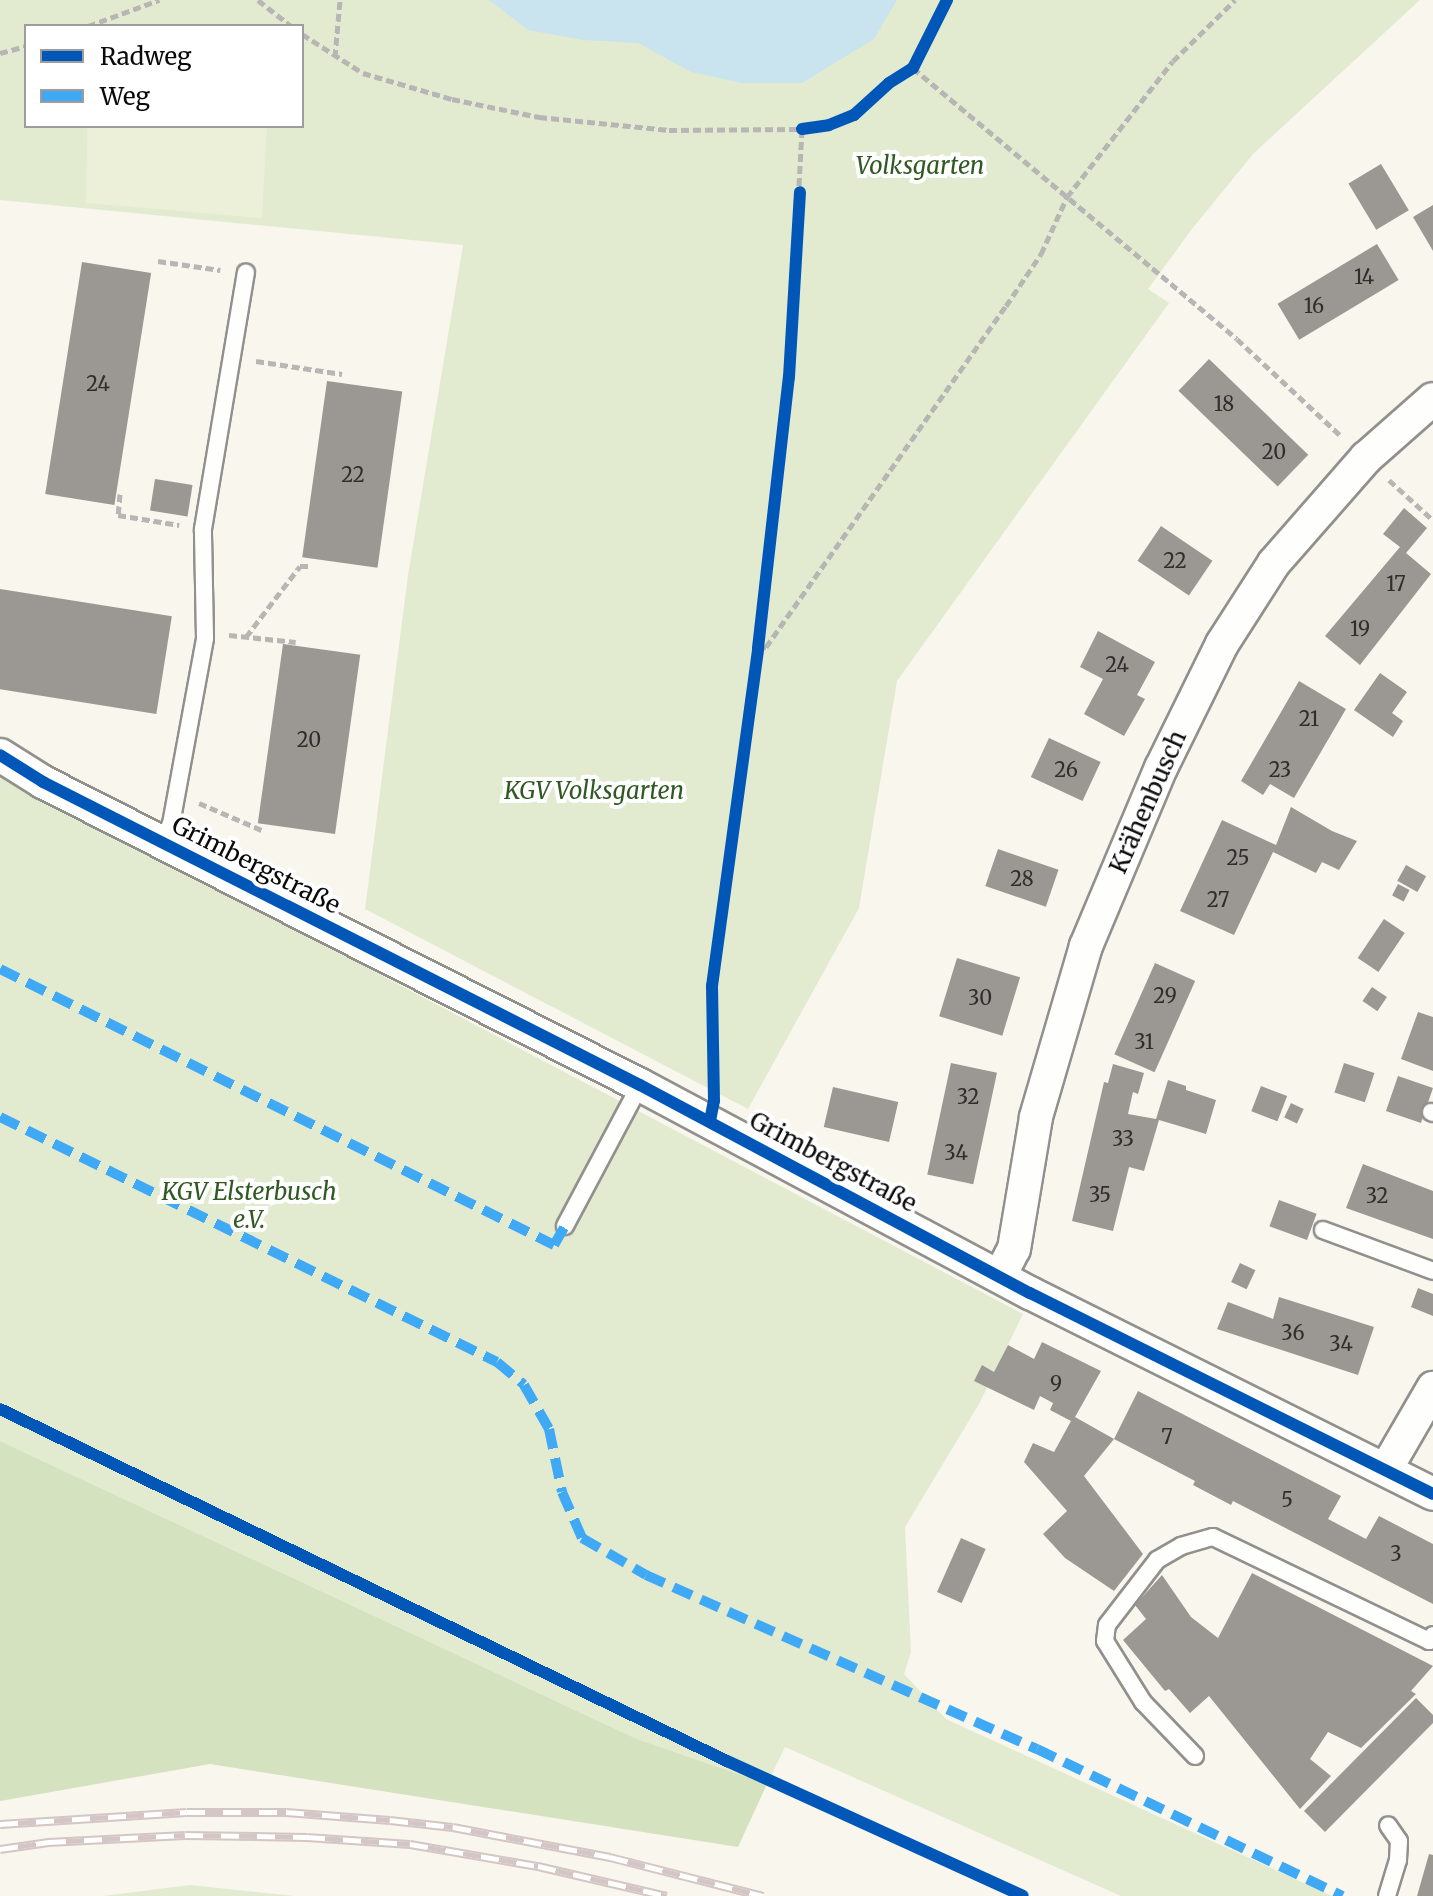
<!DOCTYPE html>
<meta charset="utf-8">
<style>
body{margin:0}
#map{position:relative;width:1433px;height:1896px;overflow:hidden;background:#f9f6ee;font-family:Merriweather,serif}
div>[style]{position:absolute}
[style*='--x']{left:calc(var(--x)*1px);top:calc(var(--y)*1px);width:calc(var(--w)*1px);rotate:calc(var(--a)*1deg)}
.green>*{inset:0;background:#e2ebd0}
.forest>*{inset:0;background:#d4e2bf}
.pitch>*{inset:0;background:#ecf0d9}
.water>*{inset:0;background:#c9e4ee}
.building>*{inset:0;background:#9b9894;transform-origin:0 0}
.path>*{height:5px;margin-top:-2.5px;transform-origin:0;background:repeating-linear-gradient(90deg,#b7b6b5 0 8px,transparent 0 12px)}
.roads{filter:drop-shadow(2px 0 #92908d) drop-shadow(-2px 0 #92908d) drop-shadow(0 2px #92908d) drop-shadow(0 -2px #92908d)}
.lane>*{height:16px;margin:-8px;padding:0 8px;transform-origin:8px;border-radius:8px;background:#fefefc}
.street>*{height:32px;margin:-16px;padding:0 16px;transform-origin:16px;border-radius:16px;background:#fefefc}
.rail>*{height:9px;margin-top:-4.5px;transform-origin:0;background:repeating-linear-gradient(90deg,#fff 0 18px,#d4c6c5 0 36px);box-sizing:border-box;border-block:2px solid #d4c6c5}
.quiet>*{height:10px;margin-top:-5px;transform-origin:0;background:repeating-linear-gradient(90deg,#3fa9f5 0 20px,transparent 0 30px)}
.cycleway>*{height:12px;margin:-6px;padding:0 6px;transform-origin:6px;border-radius:6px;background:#0057b8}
span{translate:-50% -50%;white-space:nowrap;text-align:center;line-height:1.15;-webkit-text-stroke:8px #fff;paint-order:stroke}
.number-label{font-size:20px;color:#2e2e2c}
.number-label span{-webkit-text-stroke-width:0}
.park-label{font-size:24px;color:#315923;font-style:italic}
.street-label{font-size:24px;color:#0a0a0a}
.legend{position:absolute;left:24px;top:24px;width:280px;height:104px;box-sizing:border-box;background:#fff;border:2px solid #9d9d9d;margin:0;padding:10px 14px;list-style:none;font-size:24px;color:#0a0a0a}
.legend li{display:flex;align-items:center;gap:16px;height:40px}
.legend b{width:40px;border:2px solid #9d9d9d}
</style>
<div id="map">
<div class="green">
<i style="clip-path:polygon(evenodd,0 0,1420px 0,1254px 153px,1192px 229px,1148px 289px,1169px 303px,897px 681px,859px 908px,748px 1109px,365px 909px,408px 575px,463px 245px,0 200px,0 0,26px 26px,302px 26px,302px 126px,26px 126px,26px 26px)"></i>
<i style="clip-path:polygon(0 774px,1023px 1314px,979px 1404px,905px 1527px,911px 1652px,904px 1674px,946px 1719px,1332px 1896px,1121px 1896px,785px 1747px,767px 1784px,637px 1739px,0 1441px)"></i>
<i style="clip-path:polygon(190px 1885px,295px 1896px,103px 1896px)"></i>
</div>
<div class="forest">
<i style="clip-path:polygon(0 1441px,637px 1739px,767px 1784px,738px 1847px,210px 1764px,0 1801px)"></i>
</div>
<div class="pitch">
<i style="clip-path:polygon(87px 126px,267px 126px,262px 218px,86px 203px)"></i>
</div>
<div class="water">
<i style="clip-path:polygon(489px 0,897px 0,874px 39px,802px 83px,742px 83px,691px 72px,638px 43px,583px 40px,528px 30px)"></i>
</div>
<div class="building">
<i style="left:1381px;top:164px;width:54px;height:38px;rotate:59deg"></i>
<i style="clip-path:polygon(1433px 205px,1433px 251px,1413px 217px)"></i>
<i style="left:1377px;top:244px;width:42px;height:116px;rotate:59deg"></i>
<i style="left:82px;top:262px;width:70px;height:235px;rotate:9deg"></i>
<i style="left:1209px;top:359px;width:138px;height:44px;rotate:44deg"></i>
<i style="left:327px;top:381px;width:76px;height:178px;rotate:8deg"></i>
<i style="left:155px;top:479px;width:38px;height:32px;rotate:9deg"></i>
<i style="clip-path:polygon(1404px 508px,1427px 528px,1406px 553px,1431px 574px,1360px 665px,1325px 636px,1400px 547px,1383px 534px)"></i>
<i style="left:1161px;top:526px;width:62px;height:42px;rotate:34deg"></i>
<i style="left:0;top:589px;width:174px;height:99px;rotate:9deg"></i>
<i style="clip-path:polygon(1098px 631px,1155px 662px,1137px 695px,1145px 699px,1124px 736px,1084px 714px,1103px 679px,1080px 667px)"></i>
<i style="left:283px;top:644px;width:78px;height:181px;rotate:8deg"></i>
<i style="clip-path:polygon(1380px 673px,1407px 692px,1392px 713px,1403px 721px,1393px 737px,1354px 710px)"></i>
<i style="clip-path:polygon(1299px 681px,1346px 709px,1294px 798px,1270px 784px,1263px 795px,1241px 781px)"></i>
<i style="left:1049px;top:738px;width:57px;height:43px;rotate:25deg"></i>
<i style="clip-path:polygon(1291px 807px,1332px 831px,1357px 841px,1339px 870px,1322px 862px,1316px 873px,1273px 852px,1234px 935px,1180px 911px,1222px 820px,1276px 845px)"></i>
<i style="left:998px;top:849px;width:64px;height:39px;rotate:19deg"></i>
<i style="left:1406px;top:865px;width:23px;height:18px;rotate:29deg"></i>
<i style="left:1398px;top:884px;width:13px;height:13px;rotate:27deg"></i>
<i style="left:1384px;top:919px;width:25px;height:47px;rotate:34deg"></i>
<i style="left:957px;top:958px;width:66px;height:61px;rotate:17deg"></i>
<i style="left:1155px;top:963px;width:44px;height:100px;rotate:24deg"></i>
<i style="left:1372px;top:987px;width:18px;height:17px;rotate:34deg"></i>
<i style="clip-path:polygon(1418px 1012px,1433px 1017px,1433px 1071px,1401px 1059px)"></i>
<i style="left:951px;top:1063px;width:47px;height:114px;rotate:12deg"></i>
<i style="left:1344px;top:1063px;width:32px;height:31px;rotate:18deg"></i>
<i style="clip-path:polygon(1113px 1064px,1144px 1073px,1138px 1094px,1133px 1092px,1128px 1114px,1156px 1119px,1168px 1080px,1186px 1086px,1186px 1090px,1216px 1100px,1206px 1134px,1159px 1120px,1144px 1171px,1129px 1167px,1113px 1231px,1072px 1221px,1104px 1082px,1108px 1083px)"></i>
<i style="left:1398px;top:1076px;width:37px;height:37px;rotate:19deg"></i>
<i style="left:1261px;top:1086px;width:28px;height:27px;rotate:21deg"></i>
<i style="left:833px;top:1087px;width:67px;height:41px;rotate:13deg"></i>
<i style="left:1291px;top:1103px;width:14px;height:16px;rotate:25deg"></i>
<i style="clip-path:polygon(1363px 1164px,1433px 1191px,1433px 1239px,1346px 1208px)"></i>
<i style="left:1279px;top:1200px;width:40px;height:28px;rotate:20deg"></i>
<i style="left:1240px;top:1263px;width:17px;height:21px;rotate:25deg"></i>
<i style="clip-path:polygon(1418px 1288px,1433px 1294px,1433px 1316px,1411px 1307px)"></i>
<i style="clip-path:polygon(1279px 1297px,1374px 1327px,1358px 1375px,1217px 1329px,1228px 1302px,1273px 1319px)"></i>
<i style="clip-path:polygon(1042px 1342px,1101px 1371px,1075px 1417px,1114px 1439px,1138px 1391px,1341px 1496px,1328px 1519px,1366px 1539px,1379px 1516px,1433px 1544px,1433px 1604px,1233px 1501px,1231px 1505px,1193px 1485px,1195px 1481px,1114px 1439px,1084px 1476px,1143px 1554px,1114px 1591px,1065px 1558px,1043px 1534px,1067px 1511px,1024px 1462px,1033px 1443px,1054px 1452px,1071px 1421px,1050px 1410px,1053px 1403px,1040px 1396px,1034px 1410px,974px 1381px,982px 1365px,994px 1372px,1008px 1345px,1034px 1359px)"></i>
<i style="left:961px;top:1538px;width:27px;height:59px;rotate:24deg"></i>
<i style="clip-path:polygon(1252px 1573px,1433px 1666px,1411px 1691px,1416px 1694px,1361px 1748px,1328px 1732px,1310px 1759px,1331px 1776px,1300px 1809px,1209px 1696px,1190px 1713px,1169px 1689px,1165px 1691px,1123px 1640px,1146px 1619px,1135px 1605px,1162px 1575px,1191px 1617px,1218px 1638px)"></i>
<i style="clip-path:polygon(1416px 1698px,1433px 1715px,1433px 1723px,1325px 1832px,1304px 1811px)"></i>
<i style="clip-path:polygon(1429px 1854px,1433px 1855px,1433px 1896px,1417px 1896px)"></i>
</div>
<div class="path">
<i style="--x:258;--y:0;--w:42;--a:38.2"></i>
<i style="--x:88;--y:26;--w:76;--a:-20.1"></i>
<i style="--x:302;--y:34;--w:72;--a:32.6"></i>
<i style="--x:363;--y:73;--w:93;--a:16.3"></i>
<i style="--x:452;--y:99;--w:89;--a:11.7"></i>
<i style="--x:539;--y:117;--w:131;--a:5.7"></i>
<i style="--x:669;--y:130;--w:133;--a:-0.4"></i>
<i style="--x:802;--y:129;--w:27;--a:-8"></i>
<i style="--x:829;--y:125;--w:27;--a:-22"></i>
<i style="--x:854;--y:115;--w:47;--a:-42.4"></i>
<i style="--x:889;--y:83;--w:28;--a:-32"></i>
<i style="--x:913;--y:68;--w:76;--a:-63.4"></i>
<i style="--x:0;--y:53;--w:27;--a:-15"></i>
<i style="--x:335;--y:57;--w:57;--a:-85"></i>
<i style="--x:913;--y:68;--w:422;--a:39.9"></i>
<i style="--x:1237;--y:339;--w:142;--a:43"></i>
<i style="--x:158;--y:261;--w:63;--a:8.3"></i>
<i style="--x:256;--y:361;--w:87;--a:8.6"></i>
<i style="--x:1389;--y:480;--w:59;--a:42.3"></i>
<i style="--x:120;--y:494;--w:21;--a:95"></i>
<i style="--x:118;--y:515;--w:62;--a:9.3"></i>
<i style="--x:229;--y:635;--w:67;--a:6"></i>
<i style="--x:246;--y:637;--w:89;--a:-52.7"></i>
<i style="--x:300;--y:566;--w:11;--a:0"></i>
<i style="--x:758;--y:648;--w:8;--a:-7"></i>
<i style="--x:766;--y:647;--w:417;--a:-54.9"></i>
<i style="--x:1006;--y:306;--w:63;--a:-56.1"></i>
<i style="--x:1041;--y:254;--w:63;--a:-65.5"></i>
<i style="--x:1067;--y:197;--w:172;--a:-52.1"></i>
<i style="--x:1173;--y:61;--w:87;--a:-44.5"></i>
<i style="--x:199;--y:803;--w:71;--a:23.3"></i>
<i style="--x:713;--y:1086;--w:100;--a:-90.6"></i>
<i style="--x:712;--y:986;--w:341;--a:-82.2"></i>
<i style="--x:758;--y:648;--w:273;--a:-83.5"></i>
<i style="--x:789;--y:377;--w:248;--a:-87"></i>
</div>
<div class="roads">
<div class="lane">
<i style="--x:162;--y:843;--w:21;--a:-65"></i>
<i style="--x:171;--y:824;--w:189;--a:-79.6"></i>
<i style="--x:205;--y:638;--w:109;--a:-91.1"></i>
<i style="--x:203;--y:529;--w:260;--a:-80.5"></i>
<i style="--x:1431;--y:1112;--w:2;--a:27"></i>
<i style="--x:565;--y:1226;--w:160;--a:-62"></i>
<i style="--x:1323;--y:1230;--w:117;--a:20.4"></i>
<i style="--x:1195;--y:1756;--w:75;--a:-133.9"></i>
<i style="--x:1143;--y:1702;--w:72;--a:-121.9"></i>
<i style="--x:1105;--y:1641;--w:16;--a:-83"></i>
<i style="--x:1107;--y:1625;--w:82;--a:-52.4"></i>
<i style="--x:1157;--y:1560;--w:28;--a:-30"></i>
<i style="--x:1181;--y:1546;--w:33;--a:-16"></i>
<i style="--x:1213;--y:1537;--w:240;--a:25.7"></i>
<i style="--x:1429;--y:1641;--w:7;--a:-56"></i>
<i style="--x:1387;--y:1896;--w:38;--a:-73"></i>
<i style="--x:1398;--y:1860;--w:19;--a:-87"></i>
<i style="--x:1399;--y:1841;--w:19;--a:-125"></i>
</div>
<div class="street">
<i style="--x:0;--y:755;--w:51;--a:32.1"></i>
<i style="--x:43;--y:782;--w:669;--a:26.91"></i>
<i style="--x:640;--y:1085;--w:442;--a:28.1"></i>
<i style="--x:1030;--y:1293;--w:450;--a:26.5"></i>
<i style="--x:1000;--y:1276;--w:30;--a:-63"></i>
<i style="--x:1014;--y:1249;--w:134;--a:-80.5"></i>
<i style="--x:1036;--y:1117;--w:178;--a:-73.7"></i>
<i style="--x:1086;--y:946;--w:193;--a:-67.2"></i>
<i style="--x:1161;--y:768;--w:138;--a:-63.8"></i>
<i style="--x:1222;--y:644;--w:96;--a:-57.3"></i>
<i style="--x:1274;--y:563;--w:140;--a:-48.8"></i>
<i style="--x:1366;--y:458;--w:89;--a:-41.4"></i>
<i style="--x:1386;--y:1469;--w:94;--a:-59.9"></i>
</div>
</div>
<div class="rail">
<i style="--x:0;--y:1824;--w:187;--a:-3.7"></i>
<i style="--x:187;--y:1812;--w:99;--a:0"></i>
<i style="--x:286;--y:1812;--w:104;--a:4.4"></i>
<i style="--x:390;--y:1820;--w:63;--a:6.3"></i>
<i style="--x:453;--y:1827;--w:160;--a:10.8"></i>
<i style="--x:610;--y:1857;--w:158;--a:14.3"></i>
<i style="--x:0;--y:1849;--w:49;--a:-8.3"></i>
<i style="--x:48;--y:1842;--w:137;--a:-2.9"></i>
<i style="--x:185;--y:1835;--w:122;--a:0.9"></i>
<i style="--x:307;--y:1837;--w:103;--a:3.9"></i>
<i style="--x:410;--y:1844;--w:130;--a:9.8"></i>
<i style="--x:538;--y:1866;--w:132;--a:13.1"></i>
</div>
<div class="quiet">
<i style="--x:0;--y:969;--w:619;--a:26.48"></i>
<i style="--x:554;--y:1245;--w:22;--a:-60"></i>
<i style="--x:0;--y:1117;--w:554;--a:26.24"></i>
<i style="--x:497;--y:1362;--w:35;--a:40"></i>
<i style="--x:524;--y:1385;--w:51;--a:60.4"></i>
<i style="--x:549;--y:1429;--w:64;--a:78.3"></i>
<i style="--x:562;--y:1492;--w:50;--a:66.5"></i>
<i style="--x:582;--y:1538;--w:74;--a:30"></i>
<i style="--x:646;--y:1575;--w:428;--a:24"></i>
<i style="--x:1037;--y:1749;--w:339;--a:25.7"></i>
</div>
<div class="cycleway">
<i style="--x:802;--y:129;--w:27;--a:-8"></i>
<i style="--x:829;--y:125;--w:27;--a:-22"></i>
<i style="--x:854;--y:115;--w:47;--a:-42.4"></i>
<i style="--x:889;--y:83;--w:28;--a:-32"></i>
<i style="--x:913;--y:68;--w:76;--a:-63.4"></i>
<i style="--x:0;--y:755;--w:51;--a:32.1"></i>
<i style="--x:43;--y:782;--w:669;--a:26.91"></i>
<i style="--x:640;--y:1085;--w:442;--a:28.1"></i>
<i style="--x:1030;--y:1293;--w:450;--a:26.5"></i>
<i style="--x:710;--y:1121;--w:20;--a:-79"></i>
<i style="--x:714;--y:1101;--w:115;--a:-91"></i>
<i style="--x:712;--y:986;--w:341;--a:-82.2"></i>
<i style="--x:758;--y:648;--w:273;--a:-83.5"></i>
<i style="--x:789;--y:377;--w:185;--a:-86.6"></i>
<i style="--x:0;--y:1409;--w:808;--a:25.84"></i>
<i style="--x:727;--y:1761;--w:325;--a:24.5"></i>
</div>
<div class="number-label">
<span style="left:1364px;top:276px">14</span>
<span style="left:1314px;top:305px">16</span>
<span style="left:98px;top:383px">24</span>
<span style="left:1224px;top:403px">18</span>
<span style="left:1274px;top:451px">20</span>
<span style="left:353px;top:474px">22</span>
<span style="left:1175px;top:560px">22</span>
<span style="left:1396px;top:583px">17</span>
<span style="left:1360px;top:628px">19</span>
<span style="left:1117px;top:664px">24</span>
<span style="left:1309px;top:718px">21</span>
<span style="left:309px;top:739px">20</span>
<span style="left:1066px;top:769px">26</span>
<span style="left:1280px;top:769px">23</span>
<span style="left:1238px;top:857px">25</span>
<span style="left:1022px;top:878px">28</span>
<span style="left:1218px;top:899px">27</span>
<span style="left:1165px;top:995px">29</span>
<span style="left:980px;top:997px">30</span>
<span style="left:1144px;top:1041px">31</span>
<span style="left:968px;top:1096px">32</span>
<span style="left:1123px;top:1138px">33</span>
<span style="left:956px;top:1152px">34</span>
<span style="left:1100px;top:1194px">35</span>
<span style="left:1377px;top:1195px">32</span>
<span style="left:1293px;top:1332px">36</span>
<span style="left:1341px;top:1343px">34</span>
<span style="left:1056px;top:1383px">9</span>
<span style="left:1167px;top:1436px">7</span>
<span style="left:1287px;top:1499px">5</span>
<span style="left:1396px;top:1553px">3</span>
</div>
<div class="park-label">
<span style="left:920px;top:166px">Volksgarten</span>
<span style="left:594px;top:791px">KGV Volksgarten</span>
<span style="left:249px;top:1206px">KGV Elsterbusch<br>e.V.</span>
</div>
<div class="street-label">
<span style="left:1148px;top:802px;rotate:-66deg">Krähenbusch</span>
<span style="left:256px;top:865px;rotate:27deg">Grimbergstraße</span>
<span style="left:833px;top:1162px;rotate:28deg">Grimbergstraße</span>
</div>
<ul class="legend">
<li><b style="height:10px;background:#0057b8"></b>Radweg</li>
<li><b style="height:10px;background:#3fa9f5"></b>Weg</li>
</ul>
</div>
